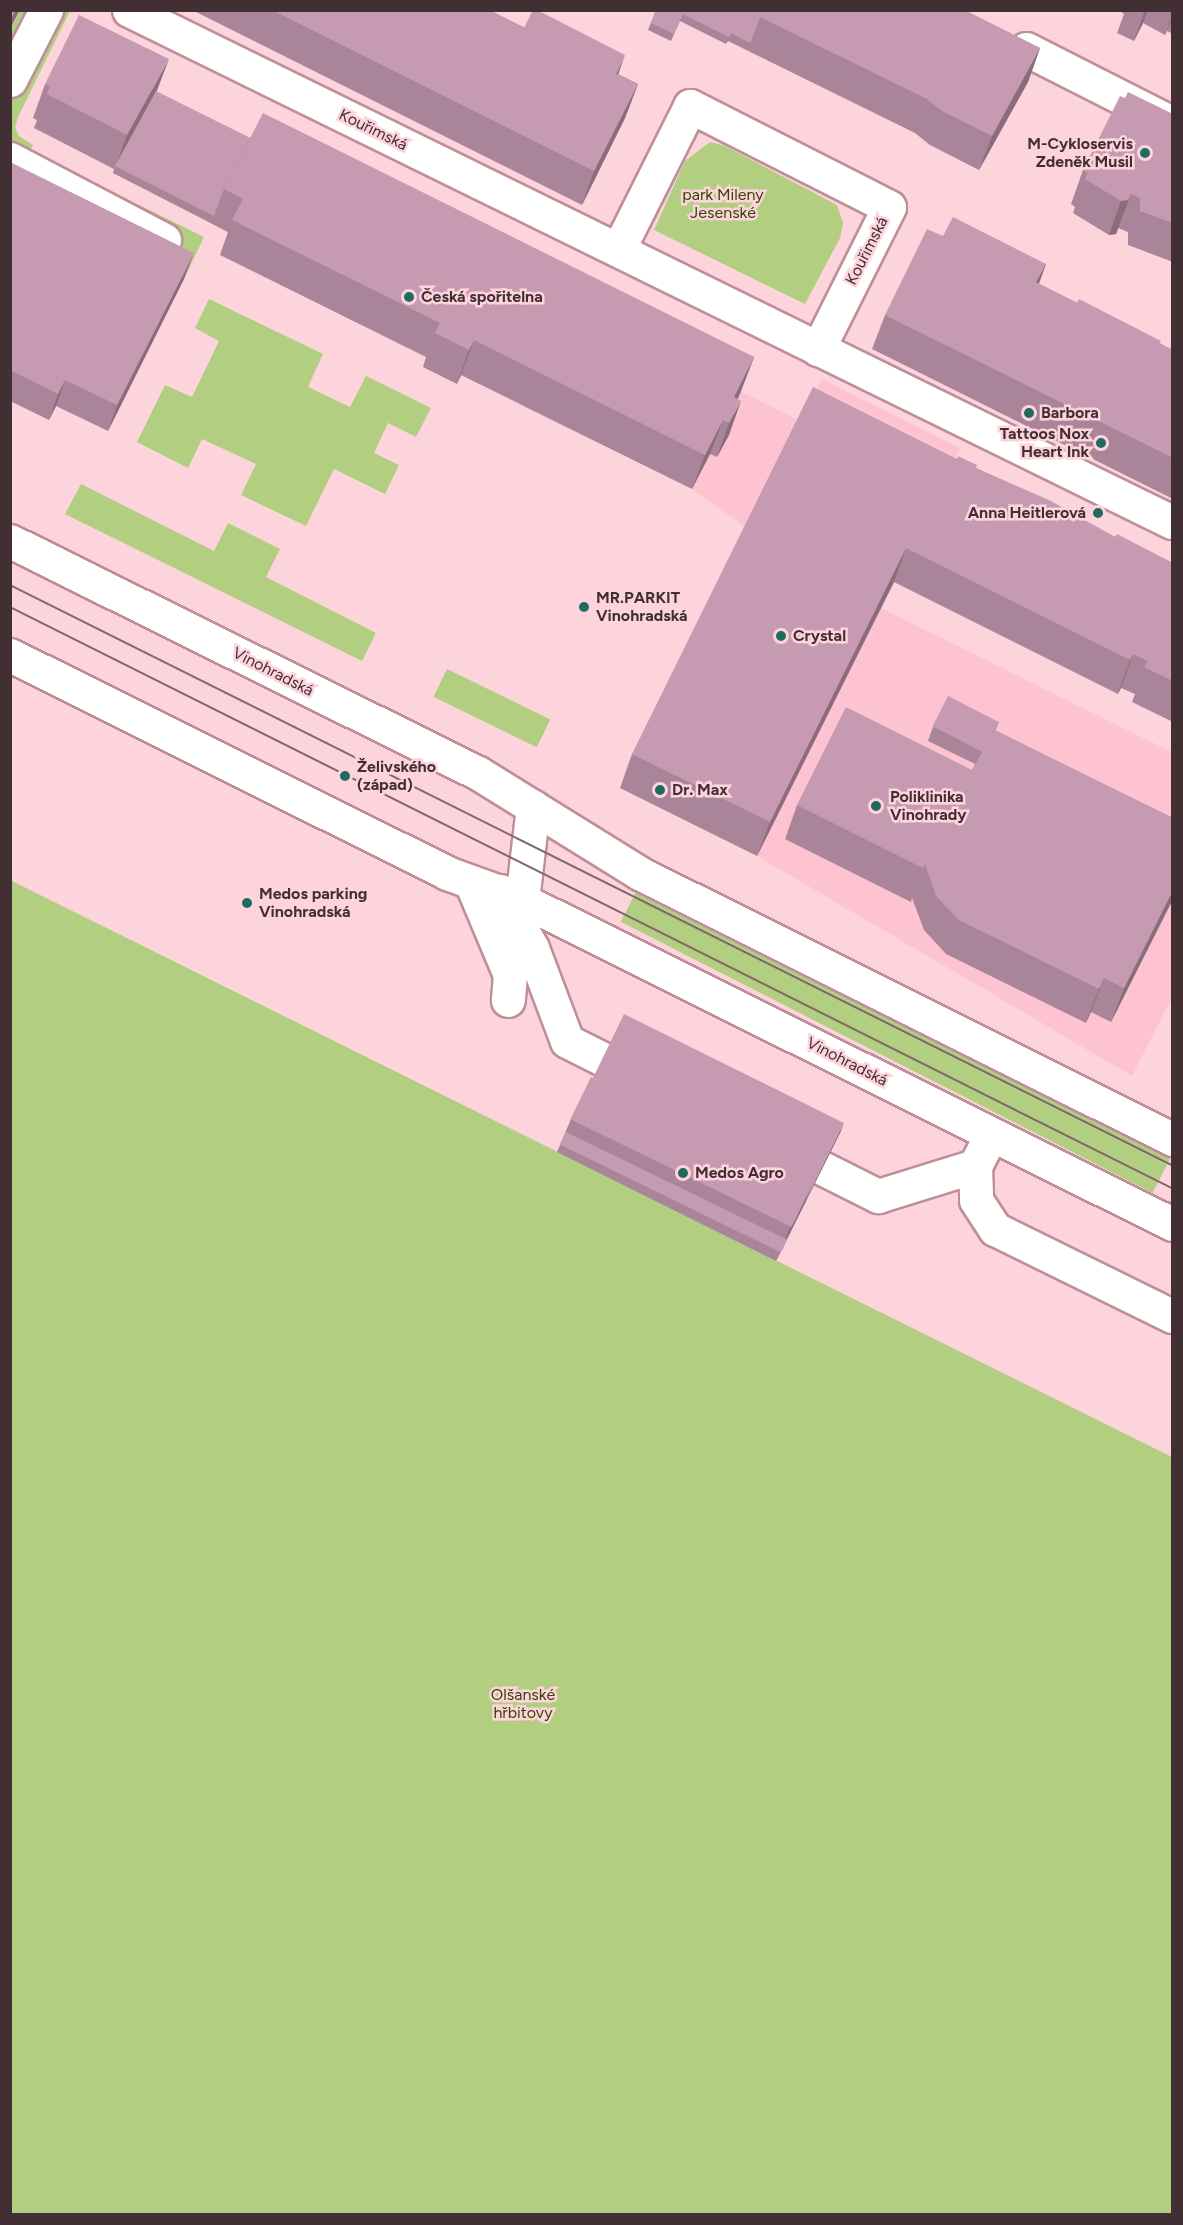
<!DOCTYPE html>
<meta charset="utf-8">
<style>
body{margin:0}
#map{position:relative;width:1183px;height:2225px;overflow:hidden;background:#fdd4dc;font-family:Figtree,sans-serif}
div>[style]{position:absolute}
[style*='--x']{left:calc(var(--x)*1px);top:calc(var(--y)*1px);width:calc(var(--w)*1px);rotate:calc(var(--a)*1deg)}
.built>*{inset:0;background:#fec3d0}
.green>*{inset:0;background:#b2ce80;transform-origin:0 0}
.roads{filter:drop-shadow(2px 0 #be8f98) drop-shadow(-2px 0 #be8f98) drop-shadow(0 2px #be8f98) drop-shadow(0 -2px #be8f98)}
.minor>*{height:33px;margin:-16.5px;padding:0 16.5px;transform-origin:16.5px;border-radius:16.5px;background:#fff}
.major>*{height:33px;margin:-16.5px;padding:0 16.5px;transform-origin:16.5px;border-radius:16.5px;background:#fff}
.tram>*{height:1.5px;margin:-0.75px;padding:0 0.75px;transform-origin:0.75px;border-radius:0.75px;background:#81666c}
.wall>*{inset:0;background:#aa8599}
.shaded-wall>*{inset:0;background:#8b6c7d}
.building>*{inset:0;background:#c69bb2;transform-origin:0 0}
.dots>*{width:16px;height:16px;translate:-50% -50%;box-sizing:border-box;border:3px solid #fdd4dc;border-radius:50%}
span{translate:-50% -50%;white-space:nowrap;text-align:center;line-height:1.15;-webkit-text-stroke:5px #fdd4dc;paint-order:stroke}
.street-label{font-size:16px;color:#422f33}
.poi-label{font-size:16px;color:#422f33;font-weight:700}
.right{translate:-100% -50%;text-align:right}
.left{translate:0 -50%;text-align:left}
.park-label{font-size:16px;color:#334501}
.frame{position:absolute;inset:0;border:12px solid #422f33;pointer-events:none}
</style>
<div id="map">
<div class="built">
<i style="clip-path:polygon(251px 147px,800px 421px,822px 379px,960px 448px,881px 608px,1172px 752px,1172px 997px,1132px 1076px,757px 856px,620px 788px,747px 528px,692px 489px,462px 375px,457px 384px,423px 367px,427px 357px,211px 223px)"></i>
</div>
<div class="green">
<i style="clip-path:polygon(20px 11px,70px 11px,18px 117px,15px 128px,19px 136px,33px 145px,30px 151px,204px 237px,184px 279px,11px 193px,10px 30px)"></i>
<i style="clip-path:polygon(710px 142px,725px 146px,837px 205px,843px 223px,840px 238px,805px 304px,654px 230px,685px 161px)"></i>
<i style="clip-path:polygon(209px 299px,323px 354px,308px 387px,350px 407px,366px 376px,431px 408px,416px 437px,388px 423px,374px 453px,399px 465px,385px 494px,334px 469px,306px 526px,241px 495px,256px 464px,202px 439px,188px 468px,137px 442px,165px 385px,192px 397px,219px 341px,195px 328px)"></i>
<i style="clip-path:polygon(81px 484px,214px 551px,228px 523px,280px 549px,266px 577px,376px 633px,362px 661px,65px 514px)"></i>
<i style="left:447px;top:669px;width:115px;height:31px;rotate:26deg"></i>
<i style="clip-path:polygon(10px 880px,1172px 1457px,1172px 2214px,11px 2214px)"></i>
<i style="left:638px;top:888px;width:597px;height:38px;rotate:27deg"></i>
</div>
<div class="roads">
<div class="minor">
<i style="--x:129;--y:10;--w:1162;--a:26.15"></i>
<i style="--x:1026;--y:49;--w:164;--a:26.9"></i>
<i style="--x:10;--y:80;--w:79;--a:-62.8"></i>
<i style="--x:10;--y:159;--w:174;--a:27.7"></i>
<i style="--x:618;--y:250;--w:161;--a:-63.4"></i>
<i style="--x:690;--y:106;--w:223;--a:26.9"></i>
<i style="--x:889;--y:207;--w:159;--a:116.6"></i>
<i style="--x:471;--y:882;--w:101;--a:67.2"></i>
<i style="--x:510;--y:975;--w:25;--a:95"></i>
<i style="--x:500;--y:891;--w:65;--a:60.7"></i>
<i style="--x:532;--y:948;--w:99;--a:69.4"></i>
<i style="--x:567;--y:1041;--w:40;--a:26.6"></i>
<i style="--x:522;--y:900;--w:94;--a:-83.3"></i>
<i style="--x:975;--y:1166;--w:34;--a:88"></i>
<i style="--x:976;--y:1200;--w:35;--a:57"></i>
<i style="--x:995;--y:1229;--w:197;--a:26.2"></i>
<i style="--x:822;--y:1168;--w:63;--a:26.6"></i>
<i style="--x:878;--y:1196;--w:102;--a:-17.2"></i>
<i style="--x:975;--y:1166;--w:20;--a:-63"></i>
</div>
<div class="major">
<i style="--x:10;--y:541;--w:522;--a:26.37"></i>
<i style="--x:478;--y:773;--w:190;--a:31.8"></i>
<i style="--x:639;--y:873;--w:596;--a:26.52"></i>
<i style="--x:10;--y:655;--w:488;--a:26.5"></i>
<i style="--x:447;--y:873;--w:80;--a:19.8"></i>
<i style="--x:522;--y:900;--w:726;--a:26.49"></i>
</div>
</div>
<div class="tram">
<i style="--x:10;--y:585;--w:1299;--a:26.53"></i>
<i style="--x:10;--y:607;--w:1299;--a:26.57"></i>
</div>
<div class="wall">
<i style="clip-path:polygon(192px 10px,489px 10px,638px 84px,625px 118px,582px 205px)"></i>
<i style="clip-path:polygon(656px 10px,964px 10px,1040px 48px,1028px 82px,979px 170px,930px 145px,915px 133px,728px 41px,726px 44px,680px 21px,671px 41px,648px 30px)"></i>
<i style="clip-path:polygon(1118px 10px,1173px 10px,1173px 34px,1167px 31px,1165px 35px,1143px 23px,1134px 41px,1117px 33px,1124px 14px)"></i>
<i style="clip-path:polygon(45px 84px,157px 92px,250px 138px,754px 357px,738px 399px,729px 435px,717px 457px,710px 454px,692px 489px,461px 375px,457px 384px,423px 367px,426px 357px,220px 255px,228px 232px,113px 173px,114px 169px,34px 128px,37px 120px,33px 118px)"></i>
<i style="clip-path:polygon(1173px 114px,1173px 262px,1128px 245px,1128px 232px,1118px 228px,1116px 234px,1109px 235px,1073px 213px,1075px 207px,1071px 204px,1083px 170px)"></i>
<i style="clip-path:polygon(10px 162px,184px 279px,108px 431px,56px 406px,49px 420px,10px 401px)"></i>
<i style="clip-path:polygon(943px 236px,1046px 264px,1039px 284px,1173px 350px,1173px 499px,872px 349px,885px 315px)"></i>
<i style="clip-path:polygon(976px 468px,1115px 537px,1173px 563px,1173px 722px,1132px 702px,1135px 694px,1121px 688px,1118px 694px,894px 582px,757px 856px,620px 788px,632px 754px)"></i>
<i style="clip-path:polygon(999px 722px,995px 731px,1173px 818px,1173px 899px,1111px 1022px,1091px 1012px,1086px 1023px,946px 954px,924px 930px,912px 898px,911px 902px,785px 839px,797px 805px,972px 770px,975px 764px,928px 741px,933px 727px)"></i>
<i style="clip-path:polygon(571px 1119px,841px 1131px,776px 1261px,557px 1152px)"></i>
</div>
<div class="shaded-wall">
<i style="clip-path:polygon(15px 10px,20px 10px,10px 29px,10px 21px)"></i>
<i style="clip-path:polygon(1145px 10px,1148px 10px,1143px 23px,1134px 41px)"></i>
<i style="clip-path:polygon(1173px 13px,1173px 16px,1165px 35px)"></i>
<i style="clip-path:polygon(1040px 48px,1028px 82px,979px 170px,992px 136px)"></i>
<i style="clip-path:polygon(625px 55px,613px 89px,616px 74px)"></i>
<i style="clip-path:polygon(169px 59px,156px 93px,116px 166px,127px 135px)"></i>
<i style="clip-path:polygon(638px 84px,625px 118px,582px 205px,594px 171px)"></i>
<i style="clip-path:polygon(1131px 194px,1116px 234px,1109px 235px,1121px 201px)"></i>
<i style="clip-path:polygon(194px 253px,184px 279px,108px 431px,117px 405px)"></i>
<i style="clip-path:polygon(1046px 264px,1033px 298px,1036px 282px)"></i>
<i style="clip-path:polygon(474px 340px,461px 375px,457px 384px,469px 350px)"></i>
<i style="clip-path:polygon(754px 357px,741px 391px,726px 422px,734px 397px)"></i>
<i style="clip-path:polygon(65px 380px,56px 406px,49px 420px,58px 394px)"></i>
<i style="clip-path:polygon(741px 401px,729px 435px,717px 457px,729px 423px)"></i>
<i style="clip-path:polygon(723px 420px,710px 454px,692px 489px,705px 455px)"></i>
<i style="clip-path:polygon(906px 548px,894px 582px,757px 856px,770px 822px)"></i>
<i style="clip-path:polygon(1133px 654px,1121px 688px,1118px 694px,1130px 660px)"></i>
<i style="clip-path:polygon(1173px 890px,1173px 899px,1111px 1022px,1124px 988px)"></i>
<i style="clip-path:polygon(1104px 978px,1091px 1012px,1086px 1023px,1099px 989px)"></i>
<i style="clip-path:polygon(844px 1123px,841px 1131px,776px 1261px,790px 1228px)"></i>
</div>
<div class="building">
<i style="clip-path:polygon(10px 10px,15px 10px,11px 18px,10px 18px)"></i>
<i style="clip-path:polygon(272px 10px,489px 10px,524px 28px,533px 10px,537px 10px,625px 55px,616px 74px,638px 84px,594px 171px)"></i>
<i style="clip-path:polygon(656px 10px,763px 10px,750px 43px,731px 33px,729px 37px,683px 14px,674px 34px,651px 23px)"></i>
<i style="clip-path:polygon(763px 10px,964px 10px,1040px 48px,992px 136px,942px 111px,927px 99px,760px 17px)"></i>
<i style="clip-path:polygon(79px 15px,169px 59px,127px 135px,47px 94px,50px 86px,45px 84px)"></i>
<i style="clip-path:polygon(156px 91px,250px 138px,224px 189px,214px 216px,115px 166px)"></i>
<i style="clip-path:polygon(1128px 92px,1173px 114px,1173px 223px,1140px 211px,1140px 198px,1131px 194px,1128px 200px,1121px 201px,1085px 179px,1088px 173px,1083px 170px,1120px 96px,1125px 98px)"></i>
<i style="clip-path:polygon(263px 113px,754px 357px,734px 397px,741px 401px,729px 423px,723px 420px,705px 455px,474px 340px,469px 350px,435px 333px,440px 323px,232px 220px,243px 199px,224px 189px)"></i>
<i style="clip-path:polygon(10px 162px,194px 253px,117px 405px,65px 380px,58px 394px,10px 370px)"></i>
<i style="clip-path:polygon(953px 217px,1046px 264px,1036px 282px,1077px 303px,1079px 299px,1161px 341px,1159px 344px,1173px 350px,1173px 458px,885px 315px,927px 229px,943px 236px)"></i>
<i style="clip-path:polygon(813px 387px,957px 459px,958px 456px,977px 465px,976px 468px,1051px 501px,1115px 537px,1117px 534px,1173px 563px,1173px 681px,1144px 667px,1148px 661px,1133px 654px,1130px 660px,906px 548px,770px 822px,632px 754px)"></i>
<i style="left:948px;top:696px;width:57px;height:34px;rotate:27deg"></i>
<i style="clip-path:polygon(846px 707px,972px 770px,995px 730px,1173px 818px,1173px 890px,1124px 988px,1104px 978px,1099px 989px,959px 920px,936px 896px,925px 864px,923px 868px,797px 805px)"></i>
<i style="clip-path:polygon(624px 1014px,844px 1123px,806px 1200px,811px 1186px,593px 1078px)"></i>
<i style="left:591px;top:1077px;width:246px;height:47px;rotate:26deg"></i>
<i style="left:566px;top:1132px;width:246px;height:14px;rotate:26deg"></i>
</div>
<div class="dots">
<i style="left:1145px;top:153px;background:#216a62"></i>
<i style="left:409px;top:297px;background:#216a62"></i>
<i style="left:1029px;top:413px;background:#216a62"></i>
<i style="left:1101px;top:443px;background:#216a62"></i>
<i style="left:1098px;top:513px;background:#216a62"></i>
<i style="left:584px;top:607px;background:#216a62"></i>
<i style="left:781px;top:636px;background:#216a62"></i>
<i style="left:345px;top:776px;background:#216a62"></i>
<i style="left:660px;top:790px;background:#216a62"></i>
<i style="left:876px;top:806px;background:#216a62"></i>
<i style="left:247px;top:903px;background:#216a62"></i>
<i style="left:683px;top:1173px;background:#216a62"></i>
</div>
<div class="street-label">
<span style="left:373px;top:130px;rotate:26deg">Kouřimská</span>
<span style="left:867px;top:251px;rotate:-63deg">Kouřimská</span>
<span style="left:273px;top:672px;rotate:27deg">Vinohradská</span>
<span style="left:847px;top:1062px;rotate:27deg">Vinohradská</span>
</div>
<div class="poi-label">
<span class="right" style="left:1133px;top:153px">M-Cykloservis<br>Zdeněk Musil</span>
<span class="left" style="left:421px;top:297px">Česká spořitelna</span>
<span class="left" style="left:1041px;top:413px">Barbora</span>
<span class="right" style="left:1089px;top:443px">Tattoos Nox<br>Heart Ink</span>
<span class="right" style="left:1086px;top:513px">Anna Heitlerová</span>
<span class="left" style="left:596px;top:607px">MR.PARKIT<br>Vinohradská</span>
<span class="left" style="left:793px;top:636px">Crystal</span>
<span class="left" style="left:357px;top:776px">Želivského<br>(západ)</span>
<span class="left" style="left:672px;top:790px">Dr. Max</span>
<span class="left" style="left:890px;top:806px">Poliklinika<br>Vinohrady</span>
<span class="left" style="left:259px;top:903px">Medos parking<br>Vinohradská</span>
<span class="left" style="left:695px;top:1173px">Medos Agro</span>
</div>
<div class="park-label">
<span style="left:723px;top:204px">park Mileny<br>Jesenské</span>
<span style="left:523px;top:1704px">Olšanské<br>hřbitovy</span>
</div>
<div class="frame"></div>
</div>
